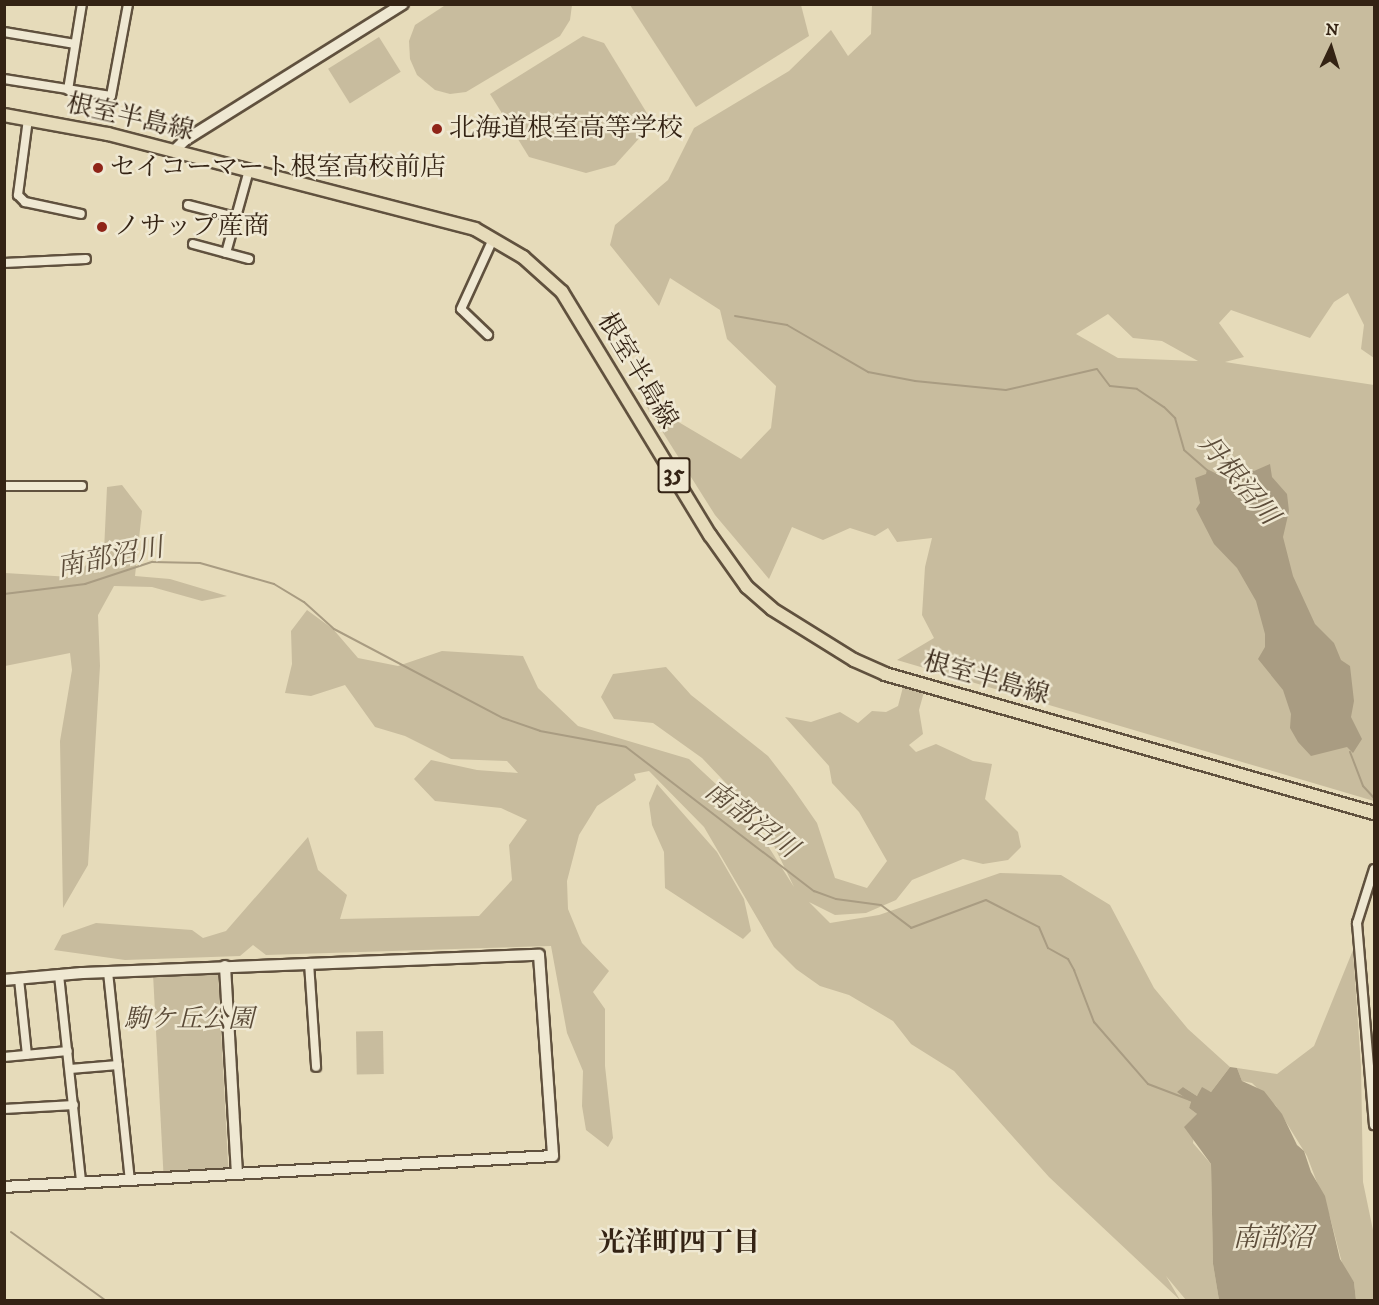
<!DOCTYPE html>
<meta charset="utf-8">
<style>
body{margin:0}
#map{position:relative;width:1379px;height:1305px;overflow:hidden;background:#e6dbba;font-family:"IM FELL DW Pica","Noto Serif JP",serif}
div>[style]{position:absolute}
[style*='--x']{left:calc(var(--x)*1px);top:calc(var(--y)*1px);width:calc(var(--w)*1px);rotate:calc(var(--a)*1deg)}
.green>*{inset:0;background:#c8bc9e;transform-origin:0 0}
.water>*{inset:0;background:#a99c82}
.stream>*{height:2px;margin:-1px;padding:0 1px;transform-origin:1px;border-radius:1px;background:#a99c82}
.roads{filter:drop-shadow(2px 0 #60513e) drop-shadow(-2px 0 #60513e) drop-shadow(0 2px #60513e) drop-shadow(0 -2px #60513e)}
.minor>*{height:8px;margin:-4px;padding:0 4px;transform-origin:4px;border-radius:4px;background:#efe8d2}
.tertiary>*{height:10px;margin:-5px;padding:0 5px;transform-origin:5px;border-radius:5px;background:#efe8d2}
.primary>*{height:12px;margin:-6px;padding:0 6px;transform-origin:6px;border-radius:6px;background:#e6dbba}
.dots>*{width:16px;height:16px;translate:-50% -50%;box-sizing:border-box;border:3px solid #efe8d2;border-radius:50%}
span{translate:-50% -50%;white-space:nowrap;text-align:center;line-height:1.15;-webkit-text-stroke:5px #efe8d2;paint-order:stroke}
.shield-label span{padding:2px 4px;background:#efe8d2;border:2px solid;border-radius:4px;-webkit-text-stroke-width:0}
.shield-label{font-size:24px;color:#342314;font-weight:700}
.street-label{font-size:26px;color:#342314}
.poi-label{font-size:26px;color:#342314}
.left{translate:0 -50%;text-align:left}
.park-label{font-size:26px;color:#594936;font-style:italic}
.water-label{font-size:27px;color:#5d4d3a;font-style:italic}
.neighbourhood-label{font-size:27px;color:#342314;font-weight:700}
.frame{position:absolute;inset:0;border:6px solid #342314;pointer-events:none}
.north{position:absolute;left:1301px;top:18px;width:60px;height:60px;-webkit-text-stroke:4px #efe8d2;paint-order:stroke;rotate:4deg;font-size:16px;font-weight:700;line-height:24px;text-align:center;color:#342314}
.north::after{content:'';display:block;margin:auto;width:21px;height:27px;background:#342314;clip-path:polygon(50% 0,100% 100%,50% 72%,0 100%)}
</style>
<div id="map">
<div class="green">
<i style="clip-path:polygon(447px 4px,572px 4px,572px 5px,570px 20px,560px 36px,466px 92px,450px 94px,435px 90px,417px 75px,410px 59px,409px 41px,415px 25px)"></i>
<i style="clip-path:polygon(630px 5px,801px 5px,809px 36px,696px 107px)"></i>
<i style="clip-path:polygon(evenodd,872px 5px,1374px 5px,1374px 358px,1361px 349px,1364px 325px,1348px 293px,1334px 302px,1310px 338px,1231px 310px,1219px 323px,1244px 357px,1225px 362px,1374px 385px,1374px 801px,897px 660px,934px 638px,922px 615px,925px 567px,932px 538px,897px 542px,888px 528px,875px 536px,850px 528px,823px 540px,792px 527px,769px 579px,715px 515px,643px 401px,741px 459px,771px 428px,776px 386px,727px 339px,720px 310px,670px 278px,659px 306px,610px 245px,615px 225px,668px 180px,694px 128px,789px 71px,831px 30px,848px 56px,871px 34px,872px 5px,1108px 314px,1133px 338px,1162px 341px,1198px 361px,1118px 358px,1076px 334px,1108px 314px)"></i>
<i style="clip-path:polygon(583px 36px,604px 43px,653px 123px,615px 165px,586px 173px,529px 157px,490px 94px)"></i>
<i style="left:379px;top:37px;width:41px;height:60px;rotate:58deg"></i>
<i style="clip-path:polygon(122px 485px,142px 511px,135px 576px,170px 579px,227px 596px,202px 601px,152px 587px,114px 586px,98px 615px,100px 666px,88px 865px,63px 908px,60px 741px,72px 670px,70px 653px,5px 666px,5px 573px,71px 577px,104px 551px,107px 487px)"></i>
<i style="clip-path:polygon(307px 610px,333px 629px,358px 658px,398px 666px,442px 651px,523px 656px,538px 688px,578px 726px,689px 759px,747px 813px,794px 887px,762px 821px,702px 758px,653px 723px,614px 719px,601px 697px,613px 674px,666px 667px,691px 695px,768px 756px,792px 787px,817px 823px,835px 878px,867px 888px,887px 861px,859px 812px,832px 783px,829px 766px,785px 717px,811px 722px,840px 712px,858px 723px,872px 711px,886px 712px,898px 706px,903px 687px,924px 692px,919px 710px,923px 734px,909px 745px,916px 752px,936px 744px,973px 761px,992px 764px,985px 799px,1018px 832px,1021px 847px,1008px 860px,983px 864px,963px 859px,912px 880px,896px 900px,866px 913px,835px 915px,809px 902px,830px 923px,879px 915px,1000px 873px,1061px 875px,1110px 905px,1154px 988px,1188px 1029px,1230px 1067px,1211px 1092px,1206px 1090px,1197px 1096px,1183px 1087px,1191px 1103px,1189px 1108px,1197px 1114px,1193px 1143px,1211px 1164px,1213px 1264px,1219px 1300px,1186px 1300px,1166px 1276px,1180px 1300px,1049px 1177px,954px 1071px,911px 1044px,893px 1021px,849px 995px,820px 986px,796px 969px,774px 947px,704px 827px,649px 771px,634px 774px,636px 780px,597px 806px,579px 835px,567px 881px,568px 909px,582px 943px,609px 971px,593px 992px,605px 1009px,605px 1066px,613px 1138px,608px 1147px,586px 1130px,582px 1106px,583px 1071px,567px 1033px,551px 946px,266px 955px,253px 945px,240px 956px,125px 960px,54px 950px,62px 935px,96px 923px,192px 930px,203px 938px,226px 931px,308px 837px,318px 870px,347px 895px,340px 919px,479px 916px,512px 880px,509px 845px,527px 820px,501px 808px,435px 801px,414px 779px,431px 760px,477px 770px,518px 773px,507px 761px,451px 759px,405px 736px,375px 727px,345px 685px,311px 696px,285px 693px,292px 664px,291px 631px)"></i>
<i style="clip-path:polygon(657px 784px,717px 852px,744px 899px,751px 931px,743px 939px,665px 888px,664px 852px,652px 825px,649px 803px)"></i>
<i style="clip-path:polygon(1353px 950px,1361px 1066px,1363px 1182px,1374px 1235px,1374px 1300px,1356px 1300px,1354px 1282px,1343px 1267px,1330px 1217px,1307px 1156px,1276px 1106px,1252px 1083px,1242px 1081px,1237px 1068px,1277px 1074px,1314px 1046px)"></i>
<i style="left:218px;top:972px;width:197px;height:65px;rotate:87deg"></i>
<i style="left:383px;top:1031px;width:43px;height:27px;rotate:89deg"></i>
</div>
<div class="water">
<i style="clip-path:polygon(1232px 461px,1254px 471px,1270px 464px,1272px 477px,1287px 494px,1289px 511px,1283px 537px,1293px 576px,1315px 624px,1334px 643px,1341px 660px,1350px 666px,1354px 701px,1351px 717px,1362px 739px,1353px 753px,1347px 747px,1311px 756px,1298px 742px,1290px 728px,1291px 714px,1283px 690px,1258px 659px,1265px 647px,1265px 634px,1256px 601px,1237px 568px,1214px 544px,1196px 509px,1200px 503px,1195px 478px,1206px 474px,1207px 469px,1221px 476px,1228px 474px,1226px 468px)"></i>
<i style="clip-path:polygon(1230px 1067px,1237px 1068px,1242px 1081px,1264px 1091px,1282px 1114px,1297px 1145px,1304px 1151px,1311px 1172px,1325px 1196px,1340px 1259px,1354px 1282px,1356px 1300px,1219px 1300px,1213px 1264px,1211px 1164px,1184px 1127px,1197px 1114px,1189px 1108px,1191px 1102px,1177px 1092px,1183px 1087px,1197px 1096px,1202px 1087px,1211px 1092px)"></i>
</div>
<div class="stream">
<i style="--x:735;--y:316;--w:53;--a:9.8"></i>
<i style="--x:787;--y:325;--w:94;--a:30.1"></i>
<i style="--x:868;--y:372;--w:48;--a:10.8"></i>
<i style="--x:915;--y:381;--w:91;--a:5.6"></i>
<i style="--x:1006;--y:390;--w:93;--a:-13"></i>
<i style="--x:1097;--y:369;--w:21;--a:53"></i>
<i style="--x:1110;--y:386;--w:27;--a:6"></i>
<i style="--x:1137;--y:389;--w:32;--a:34"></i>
<i style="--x:1164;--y:407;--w:16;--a:45"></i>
<i style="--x:1175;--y:418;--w:33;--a:74"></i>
<i style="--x:1184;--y:450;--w:30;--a:41"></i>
<i style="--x:4;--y:594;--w:82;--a:-7"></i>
<i style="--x:85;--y:584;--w:71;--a:-18.2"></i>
<i style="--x:152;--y:562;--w:48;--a:1.2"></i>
<i style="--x:200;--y:563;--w:77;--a:15.8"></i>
<i style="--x:274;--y:584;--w:35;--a:31"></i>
<i style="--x:304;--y:602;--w:40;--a:42"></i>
<i style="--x:334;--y:629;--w:191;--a:27.8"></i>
<i style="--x:503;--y:718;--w:39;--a:19"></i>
<i style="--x:540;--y:731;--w:87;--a:10.5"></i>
<i style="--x:626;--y:747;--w:237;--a:37.5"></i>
<i style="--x:814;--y:891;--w:23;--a:20"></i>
<i style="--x:836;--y:899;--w:45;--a:7.6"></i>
<i style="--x:881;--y:905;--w:38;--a:37"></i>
<i style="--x:911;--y:928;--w:80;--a:-20.5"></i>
<i style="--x:986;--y:900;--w:59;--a:27"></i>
<i style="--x:1039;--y:927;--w:23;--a:67"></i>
<i style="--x:1048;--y:948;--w:23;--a:29"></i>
<i style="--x:1068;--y:959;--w:13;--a:61"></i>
<i style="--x:1074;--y:970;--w:56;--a:69"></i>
<i style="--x:1094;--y:1022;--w:82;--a:48.9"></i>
<i style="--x:1148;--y:1084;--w:45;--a:20.9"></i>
<i style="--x:1350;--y:752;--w:36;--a:69"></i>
<i style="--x:1363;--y:786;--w:16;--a:47"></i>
<i style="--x:11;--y:1232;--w:116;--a:35.9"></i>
</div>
<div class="roads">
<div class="minor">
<i style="--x:4;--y:32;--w:72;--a:9.6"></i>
<i style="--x:4;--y:79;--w:108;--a:9"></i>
<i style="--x:111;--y:96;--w:94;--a:-79.5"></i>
<i style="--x:68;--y:90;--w:87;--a:-80.8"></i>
<i style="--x:28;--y:119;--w:77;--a:97.5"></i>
<i style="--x:18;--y:195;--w:10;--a:45"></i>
<i style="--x:25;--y:202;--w:57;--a:12.1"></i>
<i style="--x:188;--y:205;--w:49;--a:14.3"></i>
<i style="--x:193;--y:244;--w:58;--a:15"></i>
<i style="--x:226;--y:253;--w:86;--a:-74.5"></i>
<i style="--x:4;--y:263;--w:82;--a:-2.8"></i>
<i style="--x:488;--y:335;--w:37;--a:-136"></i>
<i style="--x:461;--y:309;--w:77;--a:-65.4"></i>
<i style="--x:4;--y:486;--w:78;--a:0"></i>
<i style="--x:1374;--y:869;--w:57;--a:107.5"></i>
<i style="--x:1357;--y:923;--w:203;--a:85.2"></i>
<i style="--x:309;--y:963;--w:104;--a:86.1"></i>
<i style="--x:108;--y:972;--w:209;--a:84"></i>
<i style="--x:59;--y:975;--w:208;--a:83.9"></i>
<i style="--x:19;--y:979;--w:76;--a:84"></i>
<i style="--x:4;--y:1057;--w:64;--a:-5.4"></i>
<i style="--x:70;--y:1069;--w:48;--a:-4.8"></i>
<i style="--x:4;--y:1109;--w:70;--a:-3.3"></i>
</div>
<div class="tertiary">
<i style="--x:174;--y:151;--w:16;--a:-45"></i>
<i style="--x:185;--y:140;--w:257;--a:-32"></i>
<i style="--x:225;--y:966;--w:208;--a:86.7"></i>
<i style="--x:4;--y:980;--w:78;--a:-5.1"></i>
<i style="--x:82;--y:973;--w:457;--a:-2.3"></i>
<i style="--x:539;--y:955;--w:201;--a:86"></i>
<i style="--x:553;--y:1156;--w:550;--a:176.77"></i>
</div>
<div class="primary">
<i style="--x:4;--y:115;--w:106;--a:10.4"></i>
<i style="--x:108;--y:134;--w:379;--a:14.5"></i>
<i style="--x:475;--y:229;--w:56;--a:30.3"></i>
<i style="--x:523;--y:257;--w:52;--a:41.9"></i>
<i style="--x:562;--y:292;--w:285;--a:58.7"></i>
<i style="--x:710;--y:535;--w:64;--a:54.6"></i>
<i style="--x:747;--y:587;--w:33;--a:41"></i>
<i style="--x:772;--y:609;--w:97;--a:31.9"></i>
<i style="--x:854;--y:660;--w:34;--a:24"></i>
<i style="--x:885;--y:674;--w:508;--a:15.87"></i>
</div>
</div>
<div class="dots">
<i style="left:437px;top:129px;background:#8f2418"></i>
<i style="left:98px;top:168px;background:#8f2418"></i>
<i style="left:102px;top:227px;background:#8f2418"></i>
</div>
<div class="shield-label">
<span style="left:674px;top:475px">35</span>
</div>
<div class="street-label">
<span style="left:130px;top:118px;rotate:13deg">根室半島線</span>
<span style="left:637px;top:371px;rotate:59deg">根室半島線</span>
<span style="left:986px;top:679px;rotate:16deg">根室半島線</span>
</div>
<div class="poi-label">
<span class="left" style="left:449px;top:129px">北海道根室高等学校</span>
<span class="left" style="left:110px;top:168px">セイコーマート根室高校前店</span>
<span class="left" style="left:114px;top:227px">ノサップ産商</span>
</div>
<div class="park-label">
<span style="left:189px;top:1020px">駒ケ丘公園</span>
</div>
<div class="water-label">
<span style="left:1238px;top:480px;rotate:50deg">丹根沼川</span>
<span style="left:110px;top:558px;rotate:-11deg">南部沼川</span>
<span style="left:751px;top:820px;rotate:37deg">南部沼川</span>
<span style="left:1273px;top:1239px">南部沼</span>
</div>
<div class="neighbourhood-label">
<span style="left:679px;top:1244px">光洋町四丁目</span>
</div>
<div class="frame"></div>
<div class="north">N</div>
</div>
